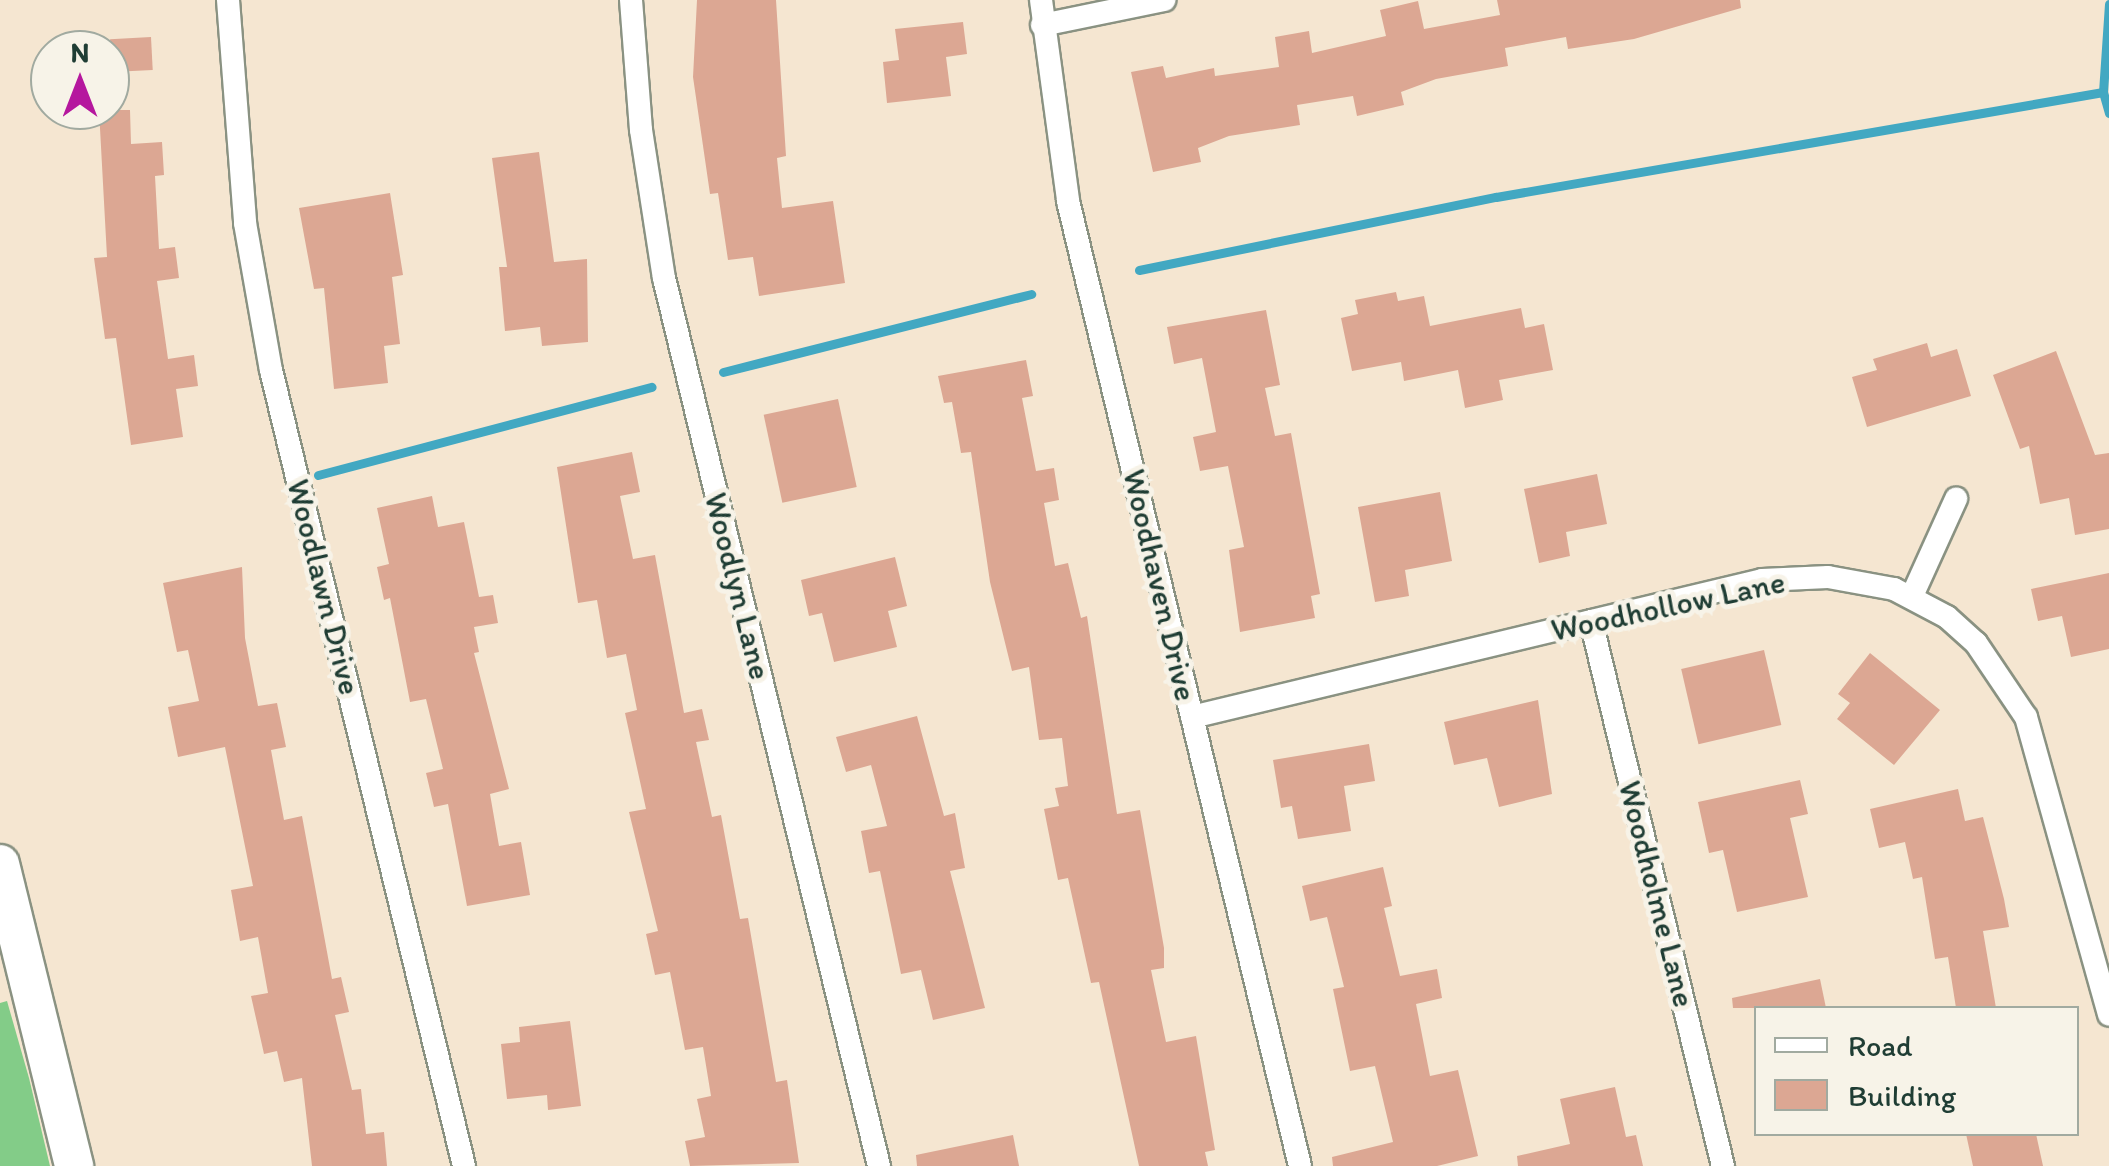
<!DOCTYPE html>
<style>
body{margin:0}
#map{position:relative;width:2109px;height:1166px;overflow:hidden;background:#f5e6d1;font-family:Itim,sans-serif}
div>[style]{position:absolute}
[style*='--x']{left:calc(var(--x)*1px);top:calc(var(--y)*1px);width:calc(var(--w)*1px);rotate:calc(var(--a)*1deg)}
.green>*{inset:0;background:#83cc88}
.stream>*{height:9px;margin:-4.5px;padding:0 4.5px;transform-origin:4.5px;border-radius:4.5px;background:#42a8c2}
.building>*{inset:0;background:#dca793;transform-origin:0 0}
.roads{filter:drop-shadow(2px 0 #8a9282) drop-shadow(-2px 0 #8a9282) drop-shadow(0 2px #8a9282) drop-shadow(0 -2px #8a9282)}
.street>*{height:22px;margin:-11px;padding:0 11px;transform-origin:11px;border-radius:11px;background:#fff}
.primary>*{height:38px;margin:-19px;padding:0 19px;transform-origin:19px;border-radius:19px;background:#fff}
span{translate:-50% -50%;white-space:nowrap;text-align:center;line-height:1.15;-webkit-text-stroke:10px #f7f3e8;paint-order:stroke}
.street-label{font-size:32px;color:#1f3d34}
.legend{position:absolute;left:1754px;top:1006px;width:325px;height:130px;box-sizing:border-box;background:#f7f3e8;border:2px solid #a1aaa0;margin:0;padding:12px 18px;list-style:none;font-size:30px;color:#1f3d34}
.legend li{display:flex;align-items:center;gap:20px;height:50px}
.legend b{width:50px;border:2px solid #a1aaa0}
.north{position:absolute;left:30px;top:30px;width:100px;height:100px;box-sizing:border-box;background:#f7f3e8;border:2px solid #a1aaa0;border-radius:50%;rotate:0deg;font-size:28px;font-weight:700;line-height:40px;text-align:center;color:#1f3d34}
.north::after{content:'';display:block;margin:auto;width:35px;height:45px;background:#b5179e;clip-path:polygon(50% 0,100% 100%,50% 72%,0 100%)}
</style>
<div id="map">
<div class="green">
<i style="clip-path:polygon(7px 1001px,29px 1078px,50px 1166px,0 1166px,0 1003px)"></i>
</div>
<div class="stream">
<i style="--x:2109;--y:4;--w:88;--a:93.9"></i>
<i style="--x:2103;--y:92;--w:22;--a:74"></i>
<i style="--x:1139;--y:270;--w:364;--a:-11.6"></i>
<i style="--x:1496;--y:197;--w:616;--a:-9.81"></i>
<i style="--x:723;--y:372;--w:318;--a:-14.2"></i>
<i style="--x:318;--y:475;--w:345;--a:-14.8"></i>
</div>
<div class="building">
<i style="clip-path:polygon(697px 0,776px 0,786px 156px,777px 158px,782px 208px,833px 201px,845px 283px,759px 296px,753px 257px,728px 260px,718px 193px,710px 194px,693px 77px)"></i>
<i style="clip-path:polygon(1497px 0,1740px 0,1741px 8px,1634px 39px,1568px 49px,1566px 37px,1505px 48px,1508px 66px,1436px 79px,1401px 92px,1404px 105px,1357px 116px,1353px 96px,1297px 105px,1300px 125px,1229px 136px,1198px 148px,1201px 162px,1153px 172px,1131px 72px,1163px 66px,1166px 78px,1214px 68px,1215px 76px,1279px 67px,1275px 37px,1309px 31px,1312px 53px,1386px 36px,1380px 10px,1418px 1px,1424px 29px,1500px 15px)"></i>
<i style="clip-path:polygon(963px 22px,967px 54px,946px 57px,951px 96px,887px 103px,883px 62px,899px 60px,895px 29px)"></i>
<i style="left:151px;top:37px;width:33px;height:41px;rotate:87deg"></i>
<i style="clip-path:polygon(99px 110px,130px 110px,131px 144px,162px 142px,164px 175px,155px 176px,159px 249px,175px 247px,179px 278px,157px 281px,168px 359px,194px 355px,198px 386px,176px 389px,183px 437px,131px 445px,116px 338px,105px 339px,94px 258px,107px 257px)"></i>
<i style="clip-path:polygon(539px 152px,554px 262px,587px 259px,588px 342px,542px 346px,540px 327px,505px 331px,499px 267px,507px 267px,492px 158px)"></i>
<i style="clip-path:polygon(390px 193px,403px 275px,392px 277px,400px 344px,384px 346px,388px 383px,334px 389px,324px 288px,314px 289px,299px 208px)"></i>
<i style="clip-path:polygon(1396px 292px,1398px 301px,1424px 296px,1430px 326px,1521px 308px,1525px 328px,1544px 324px,1553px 370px,1499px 380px,1503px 400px,1465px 408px,1458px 370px,1404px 381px,1401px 362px,1352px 371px,1341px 318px,1358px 314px,1355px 300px)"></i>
<i style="clip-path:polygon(1266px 310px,1280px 385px,1265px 388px,1275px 436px,1291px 433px,1320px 594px,1311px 596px,1315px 618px,1240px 632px,1229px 550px,1244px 547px,1228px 466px,1200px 471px,1193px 437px,1216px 432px,1202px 358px,1174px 364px,1167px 327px)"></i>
<i style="clip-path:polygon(1927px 343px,1931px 357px,1957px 349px,1971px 396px,1867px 427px,1852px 377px,1877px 370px,1873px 359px)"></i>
<i style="clip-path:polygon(2056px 351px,2095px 455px,2109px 453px,2109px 529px,2075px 535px,2069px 498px,2040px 504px,2029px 446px,2020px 449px,1993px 375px)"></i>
<i style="clip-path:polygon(1026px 360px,1033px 396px,1022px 398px,1036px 471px,1054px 468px,1059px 500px,1044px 503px,1055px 566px,1068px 563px,1081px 618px,1087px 616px,1117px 814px,1140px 810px,1164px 948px,1164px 968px,1151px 970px,1166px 1042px,1196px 1036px,1215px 1150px,1205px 1152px,1208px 1166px,1139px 1166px,1099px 982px,1091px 983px,1068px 878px,1058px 880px,1044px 809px,1059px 806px,1055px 788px,1068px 786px,1062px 738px,1039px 740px,1029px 667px,1012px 671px,990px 582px,971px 452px,961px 453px,952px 402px,944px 403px,938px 376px)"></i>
<i style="left:838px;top:399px;width:90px;height:76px;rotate:78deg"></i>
<i style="clip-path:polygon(632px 452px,640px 492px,620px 496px,633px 559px,655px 555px,684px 713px,702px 709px,709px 740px,696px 742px,712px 817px,721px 815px,740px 919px,748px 918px,776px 1082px,787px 1080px,799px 1163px,690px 1166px,685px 1141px,705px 1137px,697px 1099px,711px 1096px,703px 1047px,685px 1050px,670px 972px,655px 975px,646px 934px,658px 931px,629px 812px,646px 809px,625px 713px,637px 710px,626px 654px,607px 658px,597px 600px,578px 603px,557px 467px)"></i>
<i style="clip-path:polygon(1597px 474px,1607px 524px,1566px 532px,1570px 556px,1539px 563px,1524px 489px)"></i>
<i style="clip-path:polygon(1440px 492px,1452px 561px,1405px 570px,1409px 596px,1375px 602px,1358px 507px)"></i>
<i style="clip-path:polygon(432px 496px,438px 527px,464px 522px,479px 597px,493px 595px,498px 623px,474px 627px,479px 652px,474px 653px,509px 789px,490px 794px,499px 846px,521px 842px,530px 895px,467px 906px,448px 804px,434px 807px,426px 773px,443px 769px,426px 699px,410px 702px,390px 598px,384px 600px,377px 567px,389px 564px,377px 508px)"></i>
<i style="clip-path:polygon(895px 557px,907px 606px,888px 611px,897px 647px,834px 662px,822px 613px,809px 616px,801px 580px)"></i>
<i style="clip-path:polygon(242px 567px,245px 638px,258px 706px,277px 703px,286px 747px,271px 750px,284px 820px,302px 816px,332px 979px,341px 977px,349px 1012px,335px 1015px,352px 1090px,361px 1089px,366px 1134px,384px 1132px,387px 1166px,312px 1166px,302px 1078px,284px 1082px,277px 1051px,264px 1054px,251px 996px,268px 993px,258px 937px,240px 941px,231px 890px,253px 886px,225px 747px,178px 757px,168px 707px,199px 701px,188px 650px,177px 652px,163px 583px)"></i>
<i style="clip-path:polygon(2109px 573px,2109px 649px,2071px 657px,2062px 616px,2038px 621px,2031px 589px)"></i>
<i style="left:1764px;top:650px;width:77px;height:85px;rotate:77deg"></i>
<i style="clip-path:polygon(1870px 653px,1940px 710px,1894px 765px,1837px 719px,1850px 703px,1838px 694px)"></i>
<i style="clip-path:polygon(1538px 700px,1552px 794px,1499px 807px,1487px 758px,1454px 765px,1444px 722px)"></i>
<i style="clip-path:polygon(917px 716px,944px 816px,955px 813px,965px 868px,950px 871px,985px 1008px,933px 1020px,921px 970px,901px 974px,880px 871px,869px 873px,861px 831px,887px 826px,871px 765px,846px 772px,836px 737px)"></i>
<i style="clip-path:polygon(1369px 744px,1375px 781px,1344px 786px,1351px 831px,1298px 839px,1292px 806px,1281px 808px,1273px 760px)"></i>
<i style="clip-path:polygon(1800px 780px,1808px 814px,1790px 818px,1808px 897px,1737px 912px,1723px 850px,1709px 853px,1698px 802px)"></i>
<i style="clip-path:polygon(1958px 789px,1965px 821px,1983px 817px,2004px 899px,2009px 927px,1983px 931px,1996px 1008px,1956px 1008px,1948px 957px,1935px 959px,1922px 877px,1913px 879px,1905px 842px,1879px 848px,1870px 809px)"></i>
<i style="clip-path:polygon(1383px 867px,1392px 906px,1384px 908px,1400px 976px,1437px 969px,1442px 998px,1416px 1004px,1430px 1076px,1458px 1070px,1478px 1156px,1437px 1166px,1333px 1166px,1332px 1157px,1393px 1142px,1375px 1066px,1350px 1071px,1333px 989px,1344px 987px,1327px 917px,1310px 921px,1302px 886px)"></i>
<i style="clip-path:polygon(1820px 979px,1826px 1008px,1733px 1008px,1732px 998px)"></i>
<i style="clip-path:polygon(570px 1021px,581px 1106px,548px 1110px,547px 1095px,507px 1099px,501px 1044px,520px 1042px,519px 1027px)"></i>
<i style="clip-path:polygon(1615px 1087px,1626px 1137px,1636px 1135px,1643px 1166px,1518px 1166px,1517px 1156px,1570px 1144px,1560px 1099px)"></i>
<i style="clip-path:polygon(1966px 1134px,2036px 1134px,2043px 1166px,1973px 1166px)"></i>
<i style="clip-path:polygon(1013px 1135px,1019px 1166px,917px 1166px,916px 1155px)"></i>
</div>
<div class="roads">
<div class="street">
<i style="--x:228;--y:0;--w:224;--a:85.6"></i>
<i style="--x:245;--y:223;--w:149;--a:80"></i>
<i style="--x:271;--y:370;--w:819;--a:76.37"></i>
<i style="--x:631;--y:0;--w:130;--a:85.6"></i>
<i style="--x:641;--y:130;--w:150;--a:81.2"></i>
<i style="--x:664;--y:278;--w:914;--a:76.39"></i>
<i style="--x:1041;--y:0;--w:203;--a:82.3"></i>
<i style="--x:1068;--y:201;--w:992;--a:76.48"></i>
<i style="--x:1042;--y:25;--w:125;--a:-11.6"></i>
<i style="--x:1912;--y:596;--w:107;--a:-65.6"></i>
<i style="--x:1591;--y:621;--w:561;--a:76.39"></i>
<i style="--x:1192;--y:717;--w:586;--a:-13.51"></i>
<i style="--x:1762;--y:580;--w:66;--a:-2.6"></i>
<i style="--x:1828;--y:577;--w:67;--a:10.3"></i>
<i style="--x:1894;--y:589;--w:60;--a:27.8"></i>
<i style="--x:1947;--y:617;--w:39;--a:42"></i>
<i style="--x:1976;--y:643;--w:89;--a:56"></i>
<i style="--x:2026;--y:717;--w:309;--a:74.4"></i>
</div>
<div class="primary">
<i style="--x:0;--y:864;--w:311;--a:76.2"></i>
</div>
</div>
<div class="street-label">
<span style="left:1160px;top:585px;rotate:77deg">Woodhaven Drive</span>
<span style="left:738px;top:586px;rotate:76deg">Woodlyn Lane</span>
<span style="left:324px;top:587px;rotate:76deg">Woodlawn Drive</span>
<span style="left:1668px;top:606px;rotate:-12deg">Woodhollow Lane</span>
<span style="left:1657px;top:894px;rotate:76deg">Woodholme Lane</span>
</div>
<ul class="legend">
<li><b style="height:12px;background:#fff"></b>Road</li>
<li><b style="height:28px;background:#dca793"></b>Building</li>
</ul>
<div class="north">N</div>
</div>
